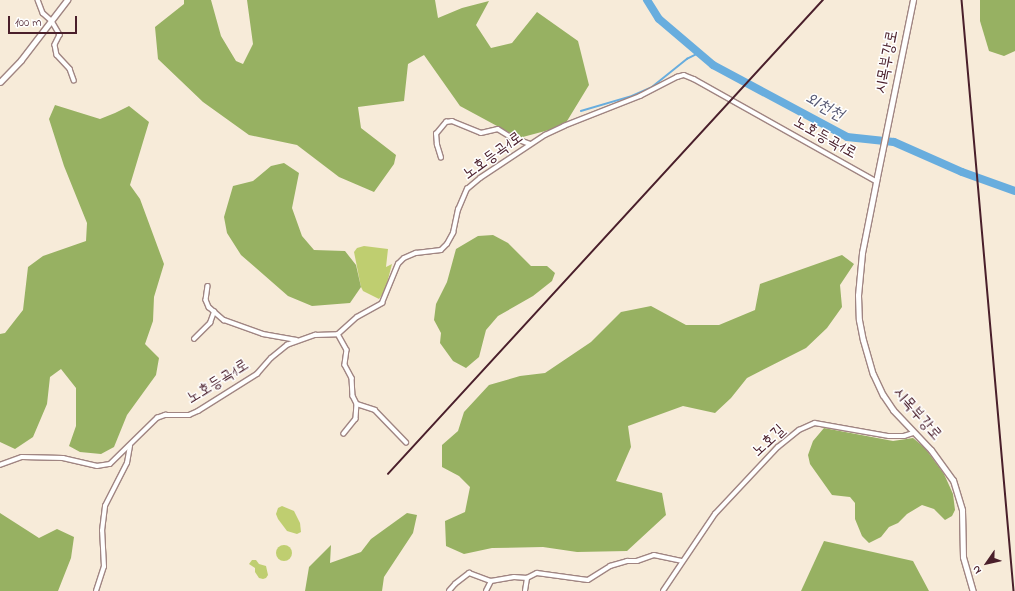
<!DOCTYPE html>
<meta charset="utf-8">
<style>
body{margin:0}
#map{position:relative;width:1015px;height:591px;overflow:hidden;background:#f7ebd9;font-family:"Indie Flower","Poor Story",sans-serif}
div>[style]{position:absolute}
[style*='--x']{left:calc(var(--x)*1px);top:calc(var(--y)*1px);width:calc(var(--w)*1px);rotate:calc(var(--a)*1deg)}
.green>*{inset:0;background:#bfce70}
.round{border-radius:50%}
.forest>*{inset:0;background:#97b162}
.stream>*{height:1.5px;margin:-0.75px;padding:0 0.75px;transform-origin:0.75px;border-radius:0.75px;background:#68adde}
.river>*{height:8px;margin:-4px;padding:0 4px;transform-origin:4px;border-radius:4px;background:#68adde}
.roads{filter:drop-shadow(1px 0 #a08582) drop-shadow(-1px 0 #a08582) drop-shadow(0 1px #a08582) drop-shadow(0 -1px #a08582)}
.minor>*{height:3.5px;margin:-1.75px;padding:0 1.75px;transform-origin:1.75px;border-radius:1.75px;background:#fff}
.tertiary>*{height:4.5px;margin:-2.25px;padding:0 2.25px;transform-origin:2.25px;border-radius:2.25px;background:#fff}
.secondary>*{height:5px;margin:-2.5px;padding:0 2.5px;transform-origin:2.5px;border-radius:2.5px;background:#fff}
.rail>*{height:1.5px;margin:-0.75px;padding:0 0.75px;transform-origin:0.75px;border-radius:0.75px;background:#4a1f2b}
span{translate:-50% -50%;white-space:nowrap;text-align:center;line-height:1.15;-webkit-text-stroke:3px #fff;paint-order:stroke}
.street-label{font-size:16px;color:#4a1f2b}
.water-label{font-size:17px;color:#565873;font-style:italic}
.north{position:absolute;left:967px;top:543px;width:40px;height:40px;-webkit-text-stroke:3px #fff;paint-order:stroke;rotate:236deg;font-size:11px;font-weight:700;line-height:16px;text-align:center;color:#4a1f2b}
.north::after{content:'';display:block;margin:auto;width:14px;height:18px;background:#4a1f2b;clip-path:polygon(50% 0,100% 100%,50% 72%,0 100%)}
.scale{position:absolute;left:8px;top:16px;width:69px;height:18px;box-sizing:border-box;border:2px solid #4a1f2b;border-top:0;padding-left:5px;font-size:12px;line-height:14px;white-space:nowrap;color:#4a1f2b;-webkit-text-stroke:3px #fff;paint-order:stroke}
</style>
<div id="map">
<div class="green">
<i style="clip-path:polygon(364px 246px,388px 249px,386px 267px,392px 264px,385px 291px,379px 299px,363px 291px,361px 287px,354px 252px,357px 248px)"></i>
<i style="clip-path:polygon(282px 506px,294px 511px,300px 523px,301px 532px,297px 534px,287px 531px,278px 519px,276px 514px,278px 508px)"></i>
<i class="round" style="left:276px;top:545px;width:16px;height:16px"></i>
<i style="clip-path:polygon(252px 560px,256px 560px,259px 564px,266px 566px,268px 575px,266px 578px,263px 579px,259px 578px,255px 572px,255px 568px,249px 564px)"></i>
</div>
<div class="forest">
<i style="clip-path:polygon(184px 0,211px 0,221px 36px,236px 61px,243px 64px,253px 44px,247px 0,435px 0,438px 18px,462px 8px,489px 1px,476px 25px,491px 48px,512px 43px,537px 12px,578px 41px,589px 85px,564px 126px,519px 138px,460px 106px,424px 55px,408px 64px,404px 101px,358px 107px,361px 128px,396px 155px,394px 164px,374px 192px,339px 177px,297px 145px,249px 135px,203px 102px,158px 59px,155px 27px,184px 4px)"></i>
<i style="clip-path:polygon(980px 0,1015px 0,1015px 51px,1004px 56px,989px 51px,980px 21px)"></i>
<i style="clip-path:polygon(55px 105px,100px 119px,115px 113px,129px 106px,149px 122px,130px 185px,140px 199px,164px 264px,154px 297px,153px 321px,145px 344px,159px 358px,156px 375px,127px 415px,114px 447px,101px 454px,80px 452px,69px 446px,76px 426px,76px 388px,61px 369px,50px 377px,47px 404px,33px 437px,15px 449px,0 442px,0 334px,5px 333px,23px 310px,28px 267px,43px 256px,86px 241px,87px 223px,64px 166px,49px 119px)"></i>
<i style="clip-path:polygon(284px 163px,299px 173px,292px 208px,302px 236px,314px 250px,345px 251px,356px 265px,361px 287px,350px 303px,312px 306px,288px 296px,241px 255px,227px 233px,224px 217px,233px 186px,253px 181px,271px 166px)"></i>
<i style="clip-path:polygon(493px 235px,508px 243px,531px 266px,547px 266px,555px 273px,552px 281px,533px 296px,498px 316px,486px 330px,479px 357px,466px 368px,453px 361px,440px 343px,441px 333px,434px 320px,436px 304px,447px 282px,456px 249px,478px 236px)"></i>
<i style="clip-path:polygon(842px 255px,854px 264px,840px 285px,842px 307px,827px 328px,806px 348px,747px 378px,731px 398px,715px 413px,683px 406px,628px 426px,631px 447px,616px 481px,662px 493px,666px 515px,627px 551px,577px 552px,543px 547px,492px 548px,464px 554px,446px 546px,445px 521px,465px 512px,470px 487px,459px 476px,442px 467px,442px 445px,458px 431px,464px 412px,489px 385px,520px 376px,545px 373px,591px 342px,621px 312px,651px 306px,686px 325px,719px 325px,755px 310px,760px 284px)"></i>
<i style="clip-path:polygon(824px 428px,893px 441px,913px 438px,925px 448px,944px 474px,953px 494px,955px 510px,952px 516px,945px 520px,934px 509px,922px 505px,907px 514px,898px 523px,889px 527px,881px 537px,869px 543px,862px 536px,855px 519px,855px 503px,850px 497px,832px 495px,810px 464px,808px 455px,813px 441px)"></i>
<i style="clip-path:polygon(0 513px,39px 538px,57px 529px,74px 537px,71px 558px,58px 591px,0 591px)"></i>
<i style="clip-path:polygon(407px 513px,417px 515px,413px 533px,384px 577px,382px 591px,305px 591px,309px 567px,331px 545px,330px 563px,361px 552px,371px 539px)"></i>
<i style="clip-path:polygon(824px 541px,913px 561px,929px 591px,801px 591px)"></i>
</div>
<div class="stream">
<i style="--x:581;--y:111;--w:53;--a:-16.4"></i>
<i style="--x:632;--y:96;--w:22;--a:-24"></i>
<i style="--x:652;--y:87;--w:45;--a:-38.7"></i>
<i style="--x:687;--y:59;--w:13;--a:-27"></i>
</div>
<div class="river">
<i style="--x:647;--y:0;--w:22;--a:58"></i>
<i style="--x:659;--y:19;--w:71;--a:40.4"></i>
<i style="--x:713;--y:65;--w:152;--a:28.2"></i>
<i style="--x:847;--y:137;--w:47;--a:6.1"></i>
<i style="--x:894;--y:142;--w:74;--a:23.8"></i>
<i style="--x:962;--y:172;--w:56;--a:19.7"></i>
</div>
<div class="roads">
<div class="minor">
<i style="--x:38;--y:0;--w:14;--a:69"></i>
<i style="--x:43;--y:13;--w:12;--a:42"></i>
<i style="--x:52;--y:21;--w:16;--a:60"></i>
<i style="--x:60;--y:35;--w:11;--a:117"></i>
<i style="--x:55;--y:45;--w:10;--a:79"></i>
<i style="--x:57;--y:55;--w:19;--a:47"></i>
<i style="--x:70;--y:69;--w:12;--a:70"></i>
<i style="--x:441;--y:158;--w:14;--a:-107"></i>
<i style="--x:437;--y:145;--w:11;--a:-95"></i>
<i style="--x:436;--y:134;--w:16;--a:-50"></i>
<i style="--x:446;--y:122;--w:6;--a:-9"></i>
<i style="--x:452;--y:121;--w:31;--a:22"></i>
<i style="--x:481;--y:133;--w:17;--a:-13"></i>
<i style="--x:498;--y:129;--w:15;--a:32"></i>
<i style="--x:511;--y:137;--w:20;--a:20"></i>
<i style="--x:208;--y:286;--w:14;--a:98"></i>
<i style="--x:206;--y:300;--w:8;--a:67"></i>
<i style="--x:209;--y:307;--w:20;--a:41"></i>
<i style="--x:224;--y:320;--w:41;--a:19.7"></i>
<i style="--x:263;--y:334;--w:34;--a:10"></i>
<i style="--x:338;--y:334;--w:18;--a:61"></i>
<i style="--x:347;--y:350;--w:15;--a:98"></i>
<i style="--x:345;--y:365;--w:15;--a:62"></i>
<i style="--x:352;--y:378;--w:18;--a:87"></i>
<i style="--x:353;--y:396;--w:9;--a:63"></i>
<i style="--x:357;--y:404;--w:15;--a:94"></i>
<i style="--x:356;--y:419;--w:19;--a:129"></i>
<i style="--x:194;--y:339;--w:23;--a:-45"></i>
<i style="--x:210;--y:323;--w:12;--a:-70"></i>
<i style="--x:357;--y:404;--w:19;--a:18"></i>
<i style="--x:375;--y:410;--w:45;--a:45.9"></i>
<i style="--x:0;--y:465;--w:23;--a:-20"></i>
<i style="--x:22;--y:457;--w:41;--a:1.4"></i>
<i style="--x:63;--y:458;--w:35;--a:13"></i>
<i style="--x:97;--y:466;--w:13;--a:-9"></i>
<i style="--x:110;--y:464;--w:66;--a:-44.4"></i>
<i style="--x:157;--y:418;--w:9;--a:-21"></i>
<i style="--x:165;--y:415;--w:24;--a:0"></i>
<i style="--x:189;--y:415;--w:10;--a:-24"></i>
<i style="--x:198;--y:411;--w:70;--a:-32.1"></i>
<i style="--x:257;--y:374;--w:21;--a:-49"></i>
<i style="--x:271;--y:358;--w:21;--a:-39"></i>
<i style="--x:287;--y:345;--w:30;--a:-20"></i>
<i style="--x:315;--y:335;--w:23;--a:-2"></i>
<i style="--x:338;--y:334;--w:25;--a:-42"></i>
<i style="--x:357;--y:317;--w:29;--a:-29"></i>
<i style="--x:382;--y:303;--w:42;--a:-67.7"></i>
<i style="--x:398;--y:264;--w:8;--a:-45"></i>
<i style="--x:404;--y:258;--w:13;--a:-23"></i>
<i style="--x:416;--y:253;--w:25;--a:-7"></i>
<i style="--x:441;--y:250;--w:8;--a:-45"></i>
<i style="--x:447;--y:244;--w:13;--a:-61"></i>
<i style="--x:453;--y:233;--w:24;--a:-78"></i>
<i style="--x:458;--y:210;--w:23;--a:-67"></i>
<i style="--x:467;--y:189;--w:17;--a:-40"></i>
<i style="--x:480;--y:178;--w:78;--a:-33.5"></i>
<i style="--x:545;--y:135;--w:21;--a:-25"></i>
<i style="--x:564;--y:126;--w:82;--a:-21.5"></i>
<i style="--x:640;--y:96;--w:42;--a:-27.2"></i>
<i style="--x:677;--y:77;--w:7;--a:-16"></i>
<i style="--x:684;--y:75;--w:11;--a:22"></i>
<i style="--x:694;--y:79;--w:209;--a:29.3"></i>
<i style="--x:96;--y:591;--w:25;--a:-72"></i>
<i style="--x:104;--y:567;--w:36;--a:-93"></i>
<i style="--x:102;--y:531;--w:25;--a:-83"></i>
<i style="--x:105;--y:506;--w:48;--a:-62.9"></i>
<i style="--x:127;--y:463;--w:17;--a:-80"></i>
<i style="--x:449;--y:591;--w:9;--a:-49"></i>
<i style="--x:455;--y:584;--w:18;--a:-38"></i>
<i style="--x:469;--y:573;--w:23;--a:20"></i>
<i style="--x:486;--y:591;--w:11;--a:-63"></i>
<i style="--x:491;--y:581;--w:23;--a:-10"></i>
<i style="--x:514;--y:577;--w:13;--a:4"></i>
<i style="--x:527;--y:578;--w:11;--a:-27"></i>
<i style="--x:537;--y:573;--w:51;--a:7.8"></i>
<i style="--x:588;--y:580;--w:26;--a:-32"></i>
<i style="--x:610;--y:566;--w:18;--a:-16"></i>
<i style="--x:627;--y:561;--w:10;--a:0"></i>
<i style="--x:637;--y:561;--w:18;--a:-19"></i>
<i style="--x:654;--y:555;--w:29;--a:12"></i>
<i style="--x:525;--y:591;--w:13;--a:-81"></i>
<i style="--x:663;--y:591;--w:93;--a:-56"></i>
<i style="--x:715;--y:514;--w:92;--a:-46.8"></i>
<i style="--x:778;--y:447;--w:27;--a:-39"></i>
<i style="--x:799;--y:430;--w:17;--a:-24"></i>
<i style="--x:815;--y:423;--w:75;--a:10"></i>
<i style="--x:889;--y:436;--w:15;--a:0"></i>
<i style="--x:904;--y:436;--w:9;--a:-18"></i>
</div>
<div class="tertiary">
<i style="--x:0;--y:82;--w:30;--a:-46"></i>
<i style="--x:21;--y:60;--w:76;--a:-52.5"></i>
<i style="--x:877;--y:177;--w:181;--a:-78.5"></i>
</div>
<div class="secondary">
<i style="--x:877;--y:177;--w:77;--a:101.2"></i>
<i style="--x:862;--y:253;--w:42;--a:95.4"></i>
<i style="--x:858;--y:295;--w:25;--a:88"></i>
<i style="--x:859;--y:320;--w:20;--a:79"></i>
<i style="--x:863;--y:340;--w:35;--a:74"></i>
<i style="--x:873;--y:374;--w:23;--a:65"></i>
<i style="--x:883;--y:395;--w:18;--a:56"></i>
<i style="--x:893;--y:410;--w:55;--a:46.5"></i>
<i style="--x:931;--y:450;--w:37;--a:54"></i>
<i style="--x:953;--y:480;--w:31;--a:73"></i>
<i style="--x:962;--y:510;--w:47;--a:88.8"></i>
<i style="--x:963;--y:557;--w:35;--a:74"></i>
</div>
</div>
<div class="rail">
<i style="--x:962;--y:0;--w:593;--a:84.97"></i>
<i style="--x:388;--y:474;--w:643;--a:-47.46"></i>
</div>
<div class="street-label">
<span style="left:887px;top:62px;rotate:-79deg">시목부강로</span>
<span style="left:825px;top:138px;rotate:29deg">노호등곡1로</span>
<span style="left:493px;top:156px;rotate:-36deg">노호등곡1로</span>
<span style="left:218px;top:382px;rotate:-32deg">노호등곡1로</span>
<span style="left:917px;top:414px;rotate:49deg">시목부강로</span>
<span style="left:769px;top:441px;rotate:-43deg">노호길</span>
</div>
<div class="water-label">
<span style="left:824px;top:107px;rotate:28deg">외천천</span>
</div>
<div class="north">N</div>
<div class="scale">100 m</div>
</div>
